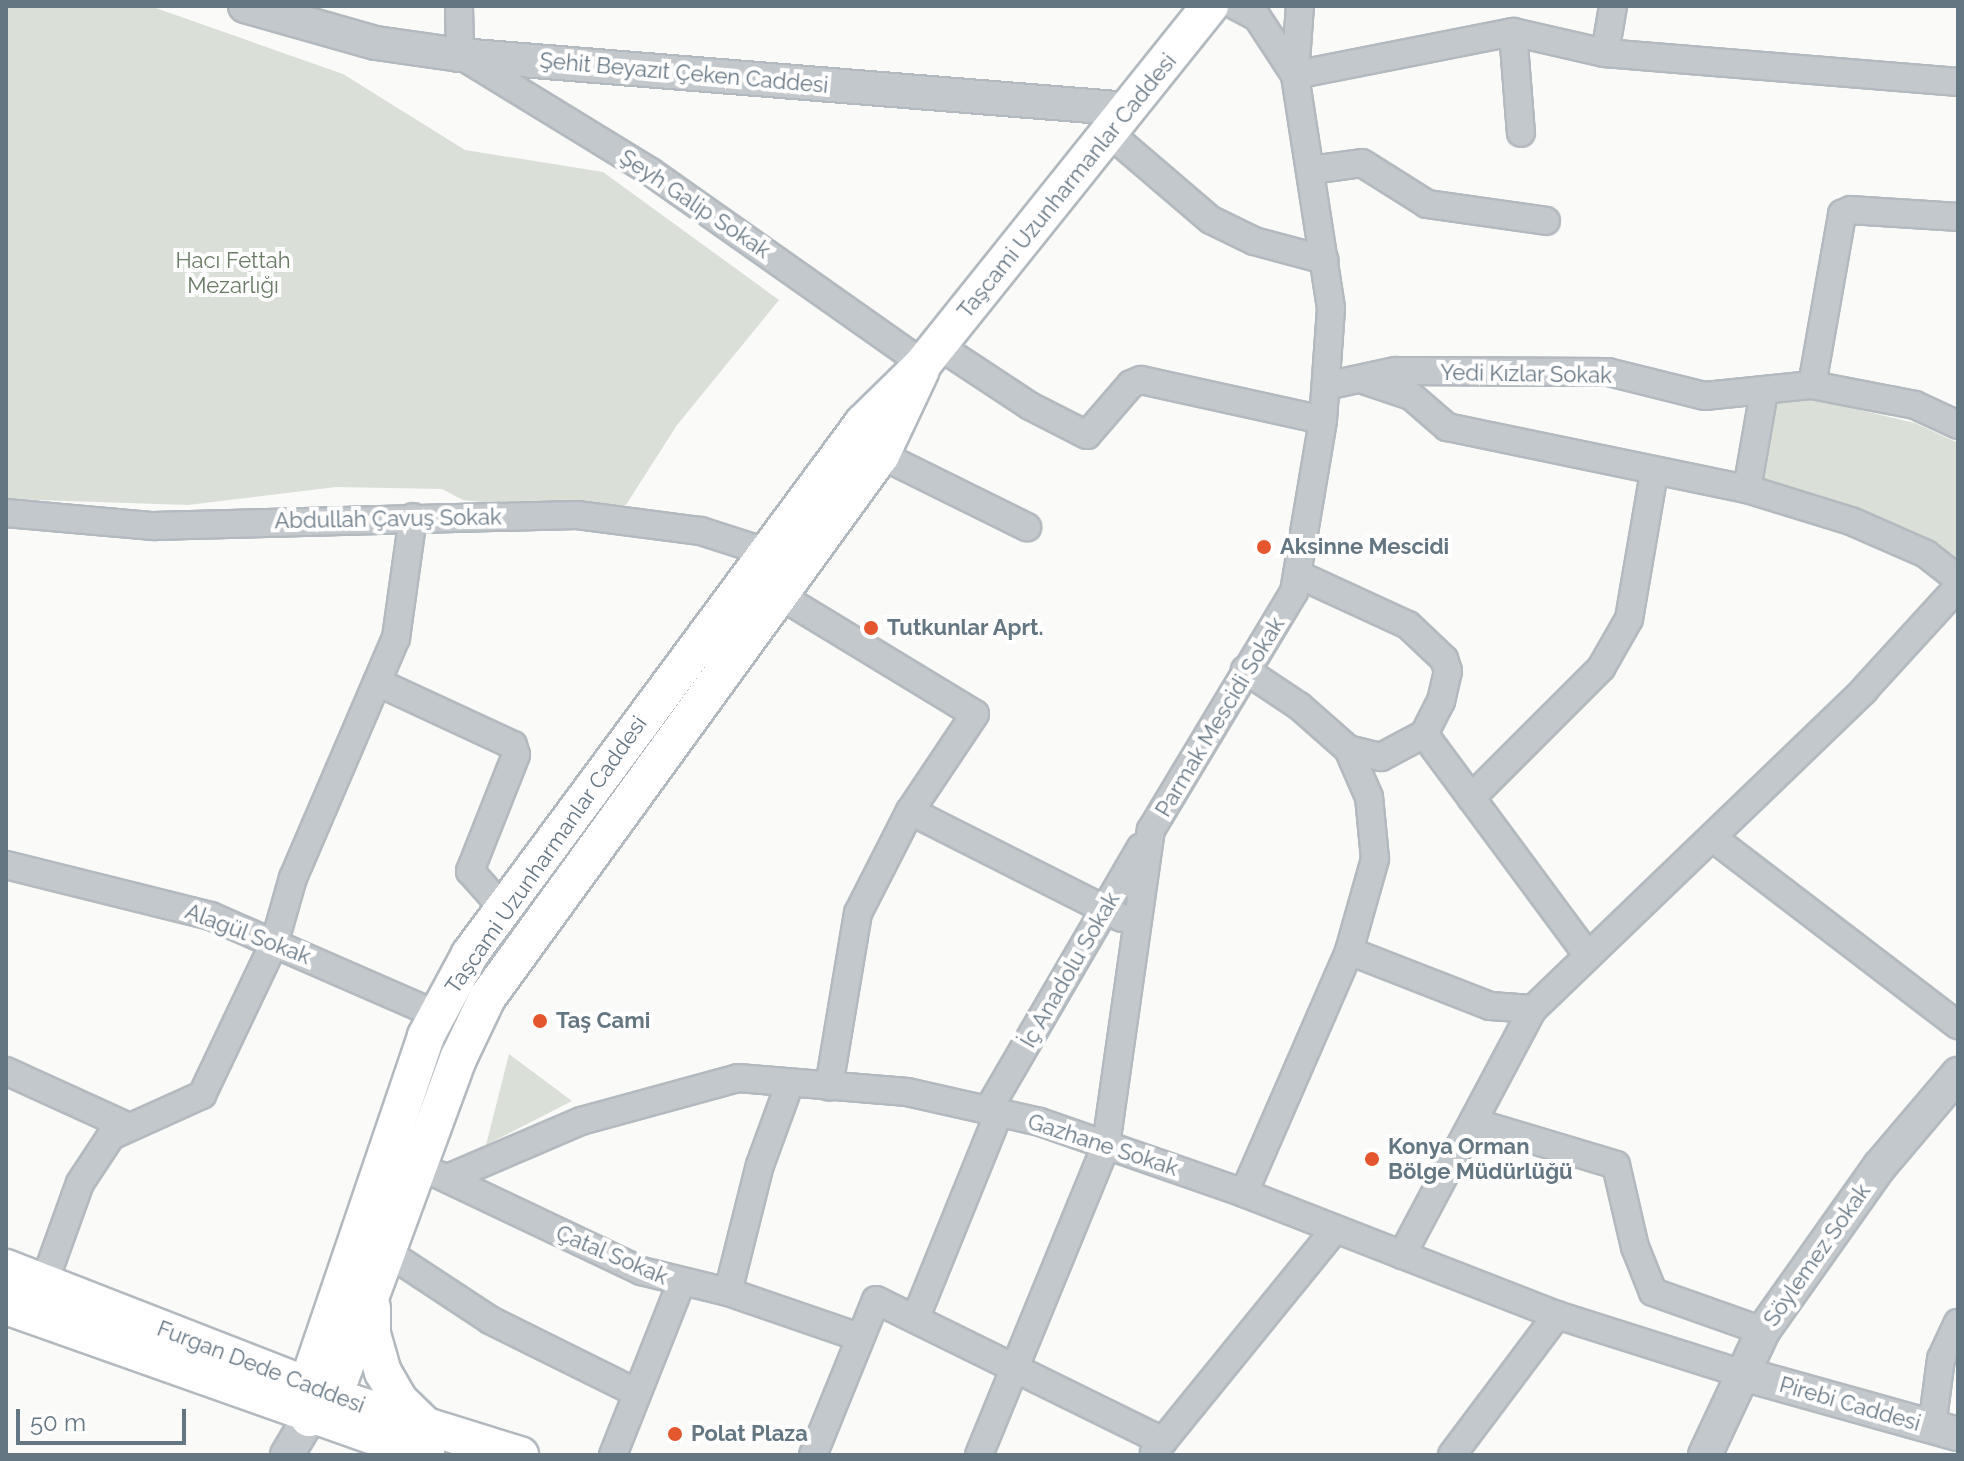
<!DOCTYPE html>
<meta charset="utf-8">
<style>
body{margin:0}
#map{position:relative;width:1964px;height:1461px;overflow:hidden;background:#fafaf8;font-family:Raleway,sans-serif}
div>[style]{position:absolute}
[style*='--x']{left:calc(var(--x)*1px);top:calc(var(--y)*1px);width:calc(var(--w)*1px);rotate:calc(var(--a)*1deg)}
.green>*{inset:0;background:#dadfd7}
.roads{filter:drop-shadow(2px 0 #b3babf) drop-shadow(-2px 0 #b3babf) drop-shadow(0 2px #b3babf) drop-shadow(0 -2px #b3babf)}
.minor>*{height:26px;margin:-13px;padding:0 13px;transform-origin:13px;border-radius:13px;background:#c3c8cc}
.tertiary>*{height:32px;margin:-16px;padding:0 16px;transform-origin:16px;border-radius:16px;background:#c3c8cc}
.secondary>*{height:36px;margin:-18px;padding:0 18px;transform-origin:18px;border-radius:18px;background:#fff}
.dots>*{width:22px;height:22px;translate:-50% -50%;box-sizing:border-box;border:4px solid #fff;border-radius:50%}
span{translate:-50% -50%;white-space:nowrap;text-align:center;line-height:1.15;-webkit-text-stroke:8px #fff;paint-order:stroke}
.street-label{font-size:22px;color:#657683}
.park-label{font-size:22px;color:#687a64}
.poi-label{font-size:22px;color:#657683;font-weight:700}
.left{translate:0 -50%;text-align:left}
.frame{position:absolute;inset:0;border:8px solid #657683;pointer-events:none}
.scale{position:absolute;left:16px;top:1409px;width:170px;height:36px;box-sizing:border-box;border:4px solid #657683;border-top:0;padding-left:10px;font-size:24px;line-height:28px;white-space:nowrap;color:#657683;-webkit-text-stroke:6px #fff;paint-order:stroke}
</style>
<div id="map">
<div class="green">
<i style="clip-path:polygon(6px 6px,150px 6px,343px 74px,465px 150px,603px 172px,779px 300px,677px 425px,626px 505px,556px 510px,463px 500px,442px 489px,336px 487px,188px 505px,8px 499px)"></i>
<i style="clip-path:polygon(1813px 399px,1915px 423px,1958px 443px,1957px 561px,1832px 504px,1756px 484px,1776px 401px)"></i>
<i style="clip-path:polygon(509px 1054px,572px 1101px,486px 1145px)"></i>
</div>
<div class="roads">
<div class="minor">
<i style="--x:459;--y:6;--w:49;--a:88.8"></i>
<i style="--x:460;--y:55;--w:224;--a:31.5"></i>
<i style="--x:651;--y:172;--w:333;--a:35.2"></i>
<i style="--x:1236;--y:6;--w:24;--a:28"></i>
<i style="--x:1257;--y:17;--w:69;--a:56.8"></i>
<i style="--x:1295;--y:75;--w:222;--a:-11.2"></i>
<i style="--x:1513;--y:32;--w:94;--a:12.9"></i>
<i style="--x:1605;--y:53;--w:354;--a:4.7"></i>
<i style="--x:1513;--y:32;--w:101;--a:85.5"></i>
<i style="--x:1605;--y:53;--w:48;--a:-80.3"></i>
<i style="--x:1109;--y:133;--w:134;--a:40.5"></i>
<i style="--x:1211;--y:220;--w:48;--a:26"></i>
<i style="--x:1254;--y:241;--w:73;--a:15"></i>
<i style="--x:1311;--y:170;--w:51;--a:-7.8"></i>
<i style="--x:1362;--y:163;--w:77;--a:32.2"></i>
<i style="--x:1427;--y:204;--w:120;--a:8.1"></i>
<i style="--x:939;--y:346;--w:109;--a:33.4"></i>
<i style="--x:1030;--y:406;--w:64;--a:27"></i>
<i style="--x:1087;--y:435;--w:67;--a:-49.2"></i>
<i style="--x:1131;--y:384;--w:11;--a:-22"></i>
<i style="--x:1141;--y:380;--w:186;--a:12.4"></i>
<i style="--x:1366;--y:381;--w:47;--a:18.4"></i>
<i style="--x:1411;--y:396;--w:48;--a:40.7"></i>
<i style="--x:1447;--y:427;--w:306;--a:11.7"></i>
<i style="--x:1747;--y:489;--w:109;--a:17.1"></i>
<i style="--x:1851;--y:521;--w:82;--a:23.7"></i>
<i style="--x:1926;--y:554;--w:41;--a:38"></i>
<i style="--x:1812;--y:385;--w:174;--a:-80"></i>
<i style="--x:1842;--y:214;--w:10;--a:-24"></i>
<i style="--x:1851;--y:210;--w:107;--a:3.7"></i>
<i style="--x:1326;--y:386;--w:71;--a:-12.3"></i>
<i style="--x:1395;--y:371;--w:213;--a:0.3"></i>
<i style="--x:1608;--y:372;--w:100;--a:13.9"></i>
<i style="--x:1705;--y:396;--w:108;--a:-5.9"></i>
<i style="--x:1812;--y:385;--w:105;--a:11"></i>
<i style="--x:1915;--y:405;--w:47;--a:24.9"></i>
<i style="--x:881;--y:455;--w:163;--a:26.3"></i>
<i style="--x:1747;--y:489;--w:98;--a:-80.1"></i>
<i style="--x:6;--y:513;--w:148;--a:5.1"></i>
<i style="--x:153;--y:526;--w:424;--a:-1.5"></i>
<i style="--x:577;--y:515;--w:125;--a:7.4"></i>
<i style="--x:701;--y:531;--w:68;--a:17.9"></i>
<i style="--x:1297;--y:574;--w:122;--a:24.7"></i>
<i style="--x:1408;--y:625;--w:50;--a:43.4"></i>
<i style="--x:1444;--y:659;--w:13;--a:72"></i>
<i style="--x:1448;--y:671;--w:31;--a:103"></i>
<i style="--x:1441;--y:701;--w:37;--a:117"></i>
<i style="--x:779;--y:595;--w:229;--a:31.3"></i>
<i style="--x:975;--y:714;--w:117;--a:123.8"></i>
<i style="--x:910;--y:811;--w:114;--a:117"></i>
<i style="--x:858;--y:913;--w:176;--a:99.5"></i>
<i style="--x:377;--y:682;--w:150;--a:24.9"></i>
<i style="--x:513;--y:745;--w:10;--a:73"></i>
<i style="--x:516;--y:755;--w:125;--a:111.6"></i>
<i style="--x:470;--y:871;--w:50;--a:48.3"></i>
<i style="--x:1348;--y:749;--w:34;--a:14"></i>
<i style="--x:1381;--y:757;--w:49;--a:-28.1"></i>
<i style="--x:1424;--y:734;--w:276;--a:53.5"></i>
<i style="--x:1471;--y:798;--w:184;--a:-45"></i>
<i style="--x:1601;--y:668;--w:56;--a:-60.3"></i>
<i style="--x:1629;--y:619;--w:148;--a:-80.3"></i>
<i style="--x:910;--y:811;--w:237;--a:26.8"></i>
<i style="--x:1713;--y:838;--w:308;--a:37.4"></i>
<i style="--x:6;--y:865;--w:211;--a:14"></i>
<i style="--x:211;--y:916;--w:244;--a:23.6"></i>
<i style="--x:1349;--y:951;--w:151;--a:21.3"></i>
<i style="--x:1490;--y:1006;--w:43;--a:4"></i>
<i style="--x:1533;--y:1009;--w:460;--a:-43.9"></i>
<i style="--x:1864;--y:690;--w:139;--a:-47.6"></i>
<i style="--x:6;--y:1071;--w:135;--a:24.5"></i>
<i style="--x:988;--y:1110;--w:304;--a:-59.8"></i>
<i style="--x:1473;--y:1122;--w:149;--a:16.7"></i>
<i style="--x:1616;--y:1165;--w:84;--a:77"></i>
<i style="--x:1635;--y:1247;--w:48;--a:68.2"></i>
<i style="--x:1653;--y:1292;--w:117;--a:19.5"></i>
<i style="--x:439;--y:1175;--w:224;--a:25.4"></i>
<i style="--x:641;--y:1271;--w:89;--a:13.6"></i>
<i style="--x:728;--y:1292;--w:139;--a:19"></i>
<i style="--x:448;--y:1178;--w:145;--a:-23.2"></i>
<i style="--x:581;--y:1121;--w:163;--a:-15.3"></i>
<i style="--x:738;--y:1078;--w:170;--a:4.7"></i>
<i style="--x:907;--y:1092;--w:136;--a:12.7"></i>
<i style="--x:1040;--y:1122;--w:216;--a:19.2"></i>
<i style="--x:1244;--y:1193;--w:336;--a:21.3"></i>
<i style="--x:1557;--y:1315;--w:195;--a:17.6"></i>
<i style="--x:1244;--y:1193;--w:264;--a:-66.5"></i>
<i style="--x:1349;--y:951;--w:96;--a:-74.2"></i>
<i style="--x:1375;--y:859;--w:62;--a:-95.5"></i>
<i style="--x:1369;--y:797;--w:52;--a:-113.6"></i>
<i style="--x:1348;--y:749;--w:65;--a:-138.7"></i>
<i style="--x:1299;--y:706;--w:65;--a:-146.3"></i>
<i style="--x:387;--y:1252;--w:123;--a:33.4"></i>
<i style="--x:490;--y:1320;--w:164;--a:26.4"></i>
<i style="--x:1402;--y:1255;--w:279;--a:-62"></i>
<i style="--x:44;--y:1283;--w:106;--a:-70.2"></i>
<i style="--x:80;--y:1183;--w:56;--a:-56.6"></i>
<i style="--x:111;--y:1136;--w:100;--a:-24.3"></i>
<i style="--x:202;--y:1095;--w:170;--a:-64.6"></i>
<i style="--x:275;--y:941;--w:66;--a:-74.1"></i>
<i style="--x:293;--y:878;--w:261;--a:-66.8"></i>
<i style="--x:396;--y:638;--w:122;--a:-82"></i>
<i style="--x:728;--y:1292;--w:131;--a:-75.9"></i>
<i style="--x:760;--y:1165;--w:87;--a:-69.9"></i>
<i style="--x:916;--y:1317;--w:220;--a:-67.9"></i>
<i style="--x:1932;--y:1427;--w:69;--a:-82.5"></i>
<i style="--x:1941;--y:1359;--w:40;--a:-65"></i>
<i style="--x:1154;--y:1452;--w:287;--a:-50.9"></i>
<i style="--x:613;--y:1455;--w:185;--a:-68.4"></i>
<i style="--x:813;--y:1455;--w:167;--a:-67.9"></i>
<i style="--x:876;--y:1300;--w:320;--a:26.2"></i>
<i style="--x:979;--y:1455;--w:335;--a:-67.7"></i>
<i style="--x:1106;--y:1145;--w:318;--a:-81.9"></i>
<i style="--x:1151;--y:830;--w:278;--a:-59"></i>
<i style="--x:1294;--y:592;--w:174;--a:-80.4"></i>
<i style="--x:1323;--y:420;--w:112;--a:-85.9"></i>
<i style="--x:1331;--y:308;--w:236;--a:-98.8"></i>
<i style="--x:1295;--y:75;--w:69;--a:-85.9"></i>
<i style="--x:1452;--y:1455;--w:175;--a:-53.1"></i>
</div>
<div class="tertiary">
<i style="--x:245;--y:6;--w:136;--a:15.8"></i>
<i style="--x:376;--y:43;--w:85;--a:8.1"></i>
<i style="--x:460;--y:55;--w:670;--a:4.62"></i>
<i style="--x:1743;--y:1374;--w:223;--a:15.6"></i>
<i style="--x:287;--y:1455;--w:43;--a:-59.3"></i>
<i style="--x:1705;--y:1455;--w:137;--a:-64.9"></i>
<i style="--x:1763;--y:1331;--w:202;--a:-54.7"></i>
<i style="--x:1880;--y:1166;--w:121;--a:-49.7"></i>
</div>
<div class="secondary">
<i style="--x:6;--y:1268;--w:375;--a:21.3"></i>
<i style="--x:355;--y:1404;--w:173;--a:17.2"></i>
<i style="--x:6;--y:1306;--w:446;--a:19.5"></i>
<i style="--x:372;--y:1308;--w:26;--a:90"></i>
<i style="--x:372;--y:1334;--w:40;--a:74"></i>
<i style="--x:383;--y:1372;--w:34;--a:60"></i>
<i style="--x:400;--y:1401;--w:33;--a:44"></i>
<i style="--x:309;--y:1418;--w:32;--a:-94"></i>
<i style="--x:307;--y:1386;--w:370;--a:-71.2"></i>
<i style="--x:426;--y:1036;--w:93;--a:-61.8"></i>
<i style="--x:470;--y:954;--w:661;--a:-53.49"></i>
<i style="--x:863;--y:423;--w:84;--a:-44.5"></i>
<i style="--x:923;--y:364;--w:459;--a:-51.3"></i>
<i style="--x:309;--y:1418;--w:33;--a:-41"></i>
<i style="--x:334;--y:1396;--w:361;--a:-69.8"></i>
<i style="--x:459;--y:1057;--w:65;--a:-64.6"></i>
<i style="--x:487;--y:998;--w:671;--a:-54.04"></i>
<i style="--x:881;--y:455;--w:92;--a:-64.8"></i>
</div>
</div>
<div class="dots">
<i style="left:1264px;top:547px;background:#e4572e"></i>
<i style="left:871px;top:628px;background:#e4572e"></i>
<i style="left:540px;top:1021px;background:#e4572e"></i>
<i style="left:1372px;top:1159px;background:#e4572e"></i>
<i style="left:675px;top:1434px;background:#e4572e"></i>
</div>
<div class="street-label">
<span style="left:684px;top:73px;rotate:5deg">Şehit Beyazıt Çeken Caddesi</span>
<span style="left:1067px;top:186px;rotate:-51deg">Taşcami Uzunharmanlar Caddesi</span>
<span style="left:695px;top:204px;rotate:34deg">Şeyh Galip Sokak</span>
<span style="left:1526px;top:374px;rotate:1deg">Yedi Kızlar Sokak</span>
<span style="left:388px;top:519px;rotate:-1deg">Abdullah Çavuş Sokak</span>
<span style="left:1220px;top:717px;rotate:-59deg">Parmak Mescidi Sokak</span>
<span style="left:546px;top:855px;rotate:-55deg">Taşcami Uzunharmanlar Caddesi</span>
<span style="left:248px;top:934px;rotate:21deg">Alagül Sokak</span>
<span style="left:1070px;top:970px;rotate:-60deg">İç Anadolu Sokak</span>
<span style="left:1103px;top:1145px;rotate:18deg">Gazhane Sokak</span>
<span style="left:612px;top:1255px;rotate:23deg">Çatal Sokak</span>
<span style="left:1817px;top:1255px;rotate:-55deg">Söylemez Sokak</span>
<span style="left:261px;top:1367px;rotate:21deg">Furgan Dede Caddesi</span>
<span style="left:1850px;top:1404px;rotate:16deg">Pirebi Caddesi</span>
</div>
<div class="park-label">
<span style="left:233px;top:273px">Hacı Fettah<br>Mezarlığı</span>
</div>
<div class="poi-label">
<span class="left" style="left:1280px;top:547px">Aksinne Mescidi</span>
<span class="left" style="left:887px;top:628px">Tutkunlar Aprt.</span>
<span class="left" style="left:556px;top:1021px">Taş Cami</span>
<span class="left" style="left:1388px;top:1159px">Konya Orman<br>Bölge Müdürlüğü</span>
<span class="left" style="left:691px;top:1434px">Polat Plaza</span>
</div>
<div class="frame"></div>
<div class="scale">50 m</div>
</div>
